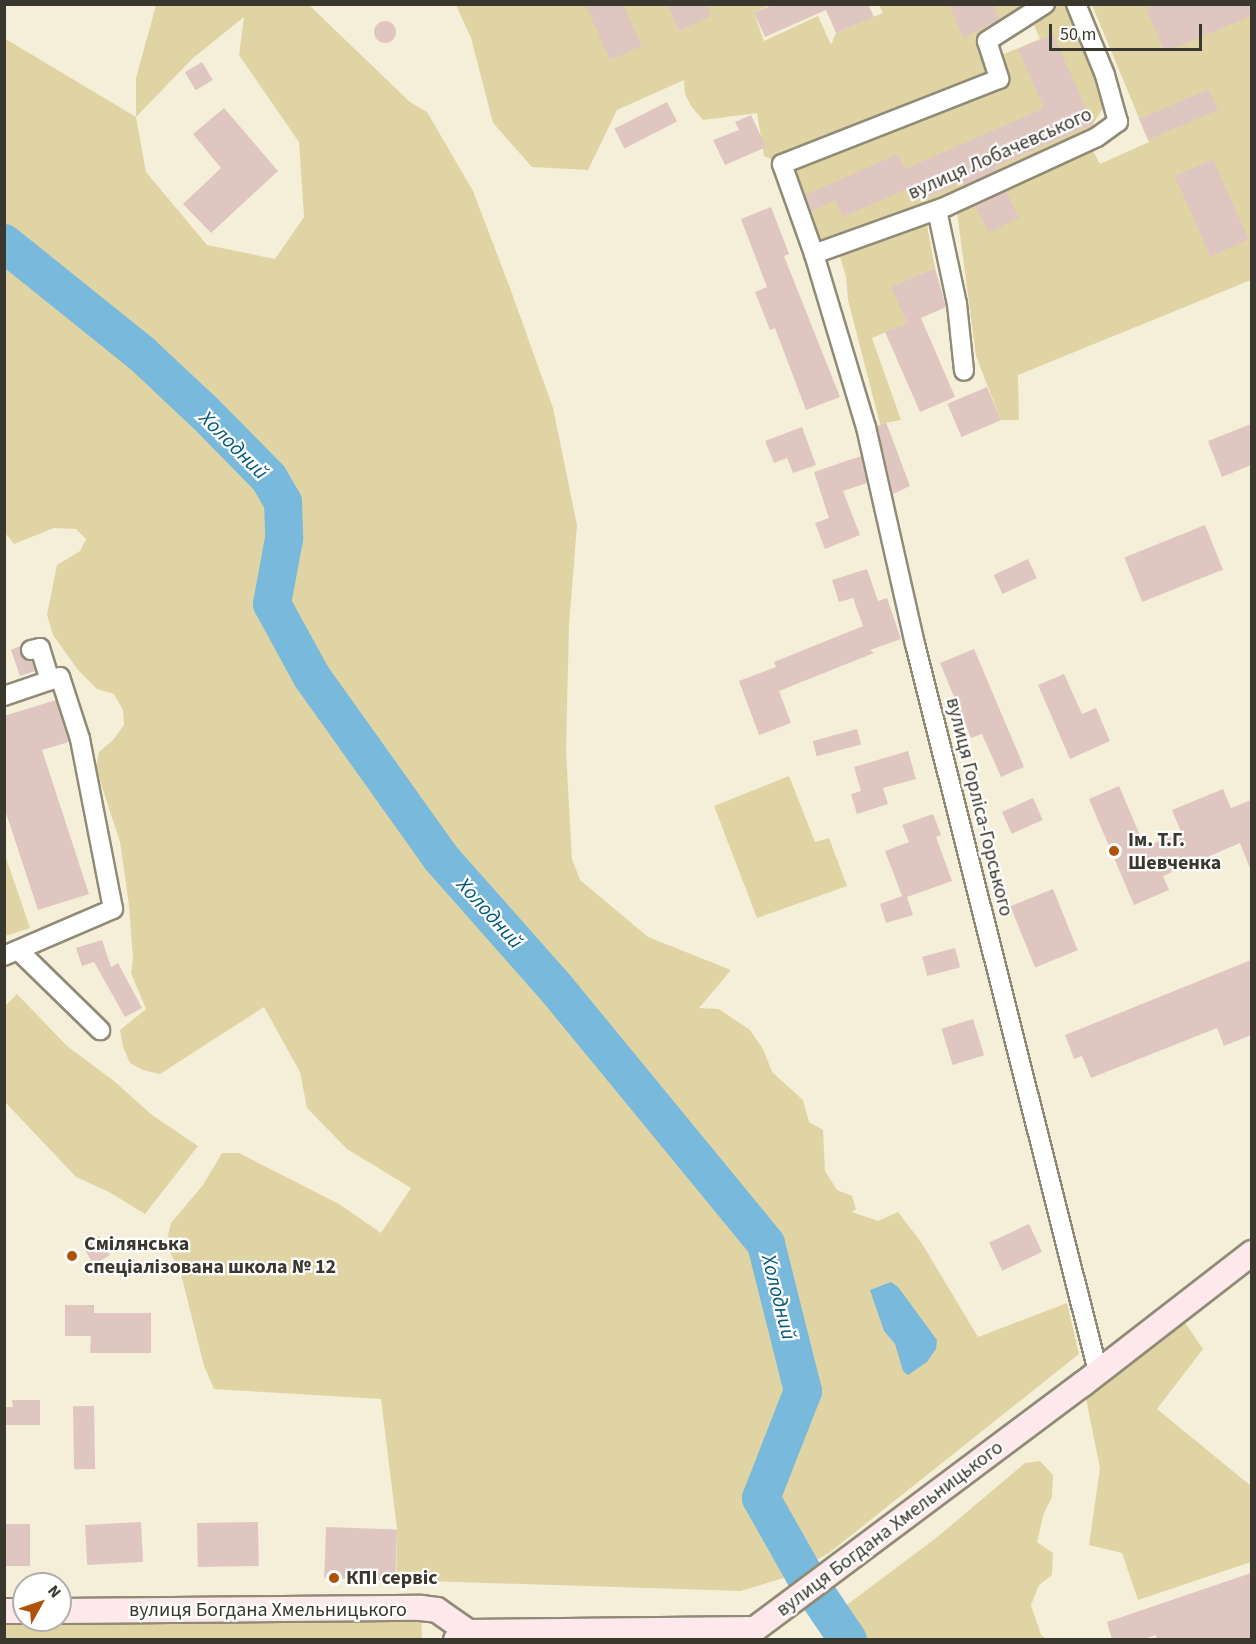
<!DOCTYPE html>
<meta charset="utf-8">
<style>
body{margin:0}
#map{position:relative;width:1256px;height:1644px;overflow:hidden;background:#f5efd9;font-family:"Source Sans 3",sans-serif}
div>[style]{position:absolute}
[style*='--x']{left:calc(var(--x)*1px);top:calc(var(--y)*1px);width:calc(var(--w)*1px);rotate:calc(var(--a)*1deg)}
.green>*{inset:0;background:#e1d4a4}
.water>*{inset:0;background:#79b9dc}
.river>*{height:38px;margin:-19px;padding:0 19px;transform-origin:19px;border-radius:19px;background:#79b9dc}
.building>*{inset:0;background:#e0c6c0;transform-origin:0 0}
.round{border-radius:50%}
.roads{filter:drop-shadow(2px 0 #908b76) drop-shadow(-2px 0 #908b76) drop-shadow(0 2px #908b76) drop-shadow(0 -2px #908b76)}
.street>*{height:18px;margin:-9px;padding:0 9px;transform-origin:9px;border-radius:9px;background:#fff}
.secondary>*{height:24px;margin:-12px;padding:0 12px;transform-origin:12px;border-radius:12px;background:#fde9eb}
.dots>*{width:16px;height:16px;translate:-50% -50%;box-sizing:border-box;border:3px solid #fff;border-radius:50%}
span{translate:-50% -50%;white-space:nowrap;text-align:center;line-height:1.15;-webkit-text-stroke:4.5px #fff;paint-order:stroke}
.street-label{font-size:20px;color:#39372e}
.poi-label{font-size:20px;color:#39372e;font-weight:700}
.left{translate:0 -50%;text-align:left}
.water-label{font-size:21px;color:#01587b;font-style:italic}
.frame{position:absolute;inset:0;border:6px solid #39372e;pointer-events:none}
.north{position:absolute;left:12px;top:1572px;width:60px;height:60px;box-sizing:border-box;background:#fff;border:2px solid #b0afab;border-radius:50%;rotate:50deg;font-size:16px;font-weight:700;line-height:24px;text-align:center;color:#39372e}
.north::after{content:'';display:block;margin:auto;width:21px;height:27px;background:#b15209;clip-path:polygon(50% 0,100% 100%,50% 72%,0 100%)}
.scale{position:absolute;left:1049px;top:24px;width:153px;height:27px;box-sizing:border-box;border:3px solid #39372e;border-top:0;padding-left:8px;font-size:18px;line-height:21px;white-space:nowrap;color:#39372e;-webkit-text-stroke:4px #fff;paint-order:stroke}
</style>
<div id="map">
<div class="green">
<i style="clip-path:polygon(evenodd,156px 5px,309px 5px,410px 102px,427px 112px,473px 191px,510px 288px,553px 408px,577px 525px,569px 626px,566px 750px,572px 859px,580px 880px,648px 937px,731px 970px,699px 1008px,719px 1009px,750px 1030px,763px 1049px,772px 1072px,803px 1100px,809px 1122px,823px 1130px,825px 1171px,837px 1190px,852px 1196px,856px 1209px,852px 1212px,878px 1221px,898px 1212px,921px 1242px,978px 1337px,1067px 1303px,1079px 1354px,829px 1553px,787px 1577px,741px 1591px,396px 1580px,397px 1529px,381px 1399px,214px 1389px,204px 1366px,181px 1274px,166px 1244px,171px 1223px,203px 1185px,222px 1153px,239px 1153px,339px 1204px,381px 1233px,411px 1188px,347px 1149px,307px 1108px,300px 1072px,264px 1007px,160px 1074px,143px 1070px,130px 1063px,123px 1047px,120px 1030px,146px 1009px,131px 973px,133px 959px,129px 905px,120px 842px,96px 768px,99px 752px,113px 740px,124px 725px,123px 710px,114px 694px,97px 689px,78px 670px,53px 635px,47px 615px,57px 565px,80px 551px,86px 539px,76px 529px,54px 528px,14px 544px,5px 533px,4px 38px,136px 117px,136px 78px,156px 5px,244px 17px,239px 55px,299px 142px,304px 217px,275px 259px,207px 245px,146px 172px,136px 117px,193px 58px,244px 17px)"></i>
<i style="clip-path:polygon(evenodd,456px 5px,770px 5px,754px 13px,764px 41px,818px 16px,831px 45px,836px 33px,883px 13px,879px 5px,1076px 5px,1103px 87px,1104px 107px,1093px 124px,1097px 137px,925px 214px,935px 268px,892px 287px,907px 323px,872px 338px,901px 420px,880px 424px,848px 300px,846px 277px,837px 246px,814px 254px,782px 164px,764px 156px,757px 113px,703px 120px,691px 106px,685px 94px,684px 80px,617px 110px,588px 170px,532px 167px,493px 123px,471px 38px,456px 5px,1026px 6px,1040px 39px,987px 61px,980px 36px,984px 29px,1026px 6px)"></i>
<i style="clip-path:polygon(1092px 5px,1251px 5px,1251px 280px,1018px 375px,1019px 420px,1001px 420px,976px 356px,957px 212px,1093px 151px,1100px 164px,1149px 142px)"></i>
<i style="clip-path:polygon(789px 776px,815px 842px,829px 838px,847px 886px,757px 918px,714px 806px)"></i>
<i style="clip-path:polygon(4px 852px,30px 928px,5px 936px,4px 936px)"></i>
<i style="clip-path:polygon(17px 994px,67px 1046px,114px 1081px,152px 1115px,198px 1146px,145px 1214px,109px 1192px,76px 1177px,5px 1102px,5px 1006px)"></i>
<i style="clip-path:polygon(1177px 1311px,1203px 1349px,1157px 1409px,1251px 1486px,1251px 1562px,1138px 1600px,1122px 1553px,1089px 1545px,1100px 1468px,1083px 1384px)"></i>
<i style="clip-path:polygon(1040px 1461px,1053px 1475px,1052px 1497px,1044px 1513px,1037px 1542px,1053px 1553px,1052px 1575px,1039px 1585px,1031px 1605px,1041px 1635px,1047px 1639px,848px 1639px,840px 1627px,840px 1610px,936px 1538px,1025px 1463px)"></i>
<i style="clip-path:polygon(421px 1608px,422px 1639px,5px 1639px,4px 1612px,24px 1620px,60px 1620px)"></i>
</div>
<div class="water">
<i style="clip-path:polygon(891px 1282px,898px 1287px,937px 1340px,936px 1349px,927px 1362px,908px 1375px,903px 1371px,895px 1344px,884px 1331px,870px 1290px)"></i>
</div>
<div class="river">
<i style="--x:4;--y:243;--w:177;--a:38.8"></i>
<i style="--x:142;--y:354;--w:86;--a:43.1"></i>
<i style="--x:205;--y:413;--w:91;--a:45.4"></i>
<i style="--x:269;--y:478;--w:28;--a:60"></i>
<i style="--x:283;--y:502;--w:37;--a:88"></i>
<i style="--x:284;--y:539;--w:66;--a:100.5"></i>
<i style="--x:272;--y:604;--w:83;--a:61.3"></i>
<i style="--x:312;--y:677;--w:222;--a:54.5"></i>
<i style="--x:441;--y:858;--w:174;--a:48.5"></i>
<i style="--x:556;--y:988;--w:331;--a:50.6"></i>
<i style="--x:766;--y:1244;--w:152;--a:75.9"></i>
<i style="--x:803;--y:1391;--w:115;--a:111.4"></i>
<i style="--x:761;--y:1498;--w:92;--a:60.6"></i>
<i style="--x:806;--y:1578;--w:75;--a:55.9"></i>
</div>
<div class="building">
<i style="clip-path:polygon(585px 4px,623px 4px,642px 46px,610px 60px)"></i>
<i style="clip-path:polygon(667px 4px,706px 4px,711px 16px,679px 31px)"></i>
<i style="clip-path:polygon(774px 4px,868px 4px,874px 17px,836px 33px,826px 10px,765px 37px,754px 13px)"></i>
<i style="clip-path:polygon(949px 4px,994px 4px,999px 20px,963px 38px)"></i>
<i style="clip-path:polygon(1156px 4px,1251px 4px,1251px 16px,1165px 52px,1146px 9px)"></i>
<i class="round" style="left:374px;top:21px;width:22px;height:22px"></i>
<i style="clip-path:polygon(1053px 34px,1093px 124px,995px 167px,997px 171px,965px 185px,963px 181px,923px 199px,916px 185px,843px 217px,835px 200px,811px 212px,805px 195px,898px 154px,905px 169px,1044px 108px,1018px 49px)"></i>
<i style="left:202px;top:62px;width:21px;height:20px;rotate:59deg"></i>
<i style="left:1209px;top:89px;width:23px;height:76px;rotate:67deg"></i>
<i style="left:667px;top:102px;width:22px;height:59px;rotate:63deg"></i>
<i style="clip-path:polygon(224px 108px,278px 171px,211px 233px,183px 204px,221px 168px,193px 134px)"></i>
<i style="clip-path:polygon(751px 115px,766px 147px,725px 165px,713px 140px,739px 130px,735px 122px)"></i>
<i style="left:1213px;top:159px;width:88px;height:42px;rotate:66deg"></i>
<i style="left:1006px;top:191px;width:30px;height:34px;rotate:64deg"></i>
<i style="clip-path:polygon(771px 207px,789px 254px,784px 256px,840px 397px,806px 410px,775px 328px,770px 330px,755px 292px,767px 287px,741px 219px)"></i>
<i style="clip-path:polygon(935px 268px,946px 307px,921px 318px,955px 397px,920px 412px,885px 332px,907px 323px,891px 287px)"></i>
<i style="left:987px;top:387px;width:36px;height:43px;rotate:67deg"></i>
<i style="clip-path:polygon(886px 422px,910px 486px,893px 494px,877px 426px)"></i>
<i style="clip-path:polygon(1251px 424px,1251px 465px,1222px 477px,1208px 441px)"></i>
<i style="clip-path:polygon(802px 427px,816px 465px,793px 473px,787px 458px,774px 463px,765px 441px)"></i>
<i style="clip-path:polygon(861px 456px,867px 483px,843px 491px,860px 535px,825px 549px,815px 523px,829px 518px,814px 472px)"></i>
<i style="left:1205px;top:525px;width:48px;height:87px;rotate:68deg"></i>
<i style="left:1028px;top:559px;width:21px;height:38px;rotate:65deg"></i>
<i style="clip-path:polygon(867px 569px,878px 601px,887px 598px,901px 639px,870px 650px,874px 653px,779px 691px,791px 723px,759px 735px,739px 681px,776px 667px,774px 662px,863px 626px,853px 598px,839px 602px,832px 580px)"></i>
<i style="clip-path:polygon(20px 646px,22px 657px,32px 661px,35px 671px,20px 676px,11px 650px)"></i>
<i style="clip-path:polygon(974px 649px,1024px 767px,1001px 777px,982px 734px,971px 738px,940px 663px)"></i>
<i style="clip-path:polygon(1064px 674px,1082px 714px,1096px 708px,1110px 741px,1070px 759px,1038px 685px)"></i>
<i style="clip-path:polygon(56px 700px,69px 742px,42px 750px,89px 894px,38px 910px,4px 807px,4px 716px)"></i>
<i style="left:857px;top:729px;width:16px;height:46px;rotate:75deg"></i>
<i style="clip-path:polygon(908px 751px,916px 779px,883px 788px,888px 804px,857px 814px,851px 794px,861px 791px,854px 767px)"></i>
<i style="clip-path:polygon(1119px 786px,1145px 847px,1181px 832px,1172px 810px,1223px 789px,1231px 808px,1251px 800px,1251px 871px,1240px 843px,1163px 876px,1169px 890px,1134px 905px,1089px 799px)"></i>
<i style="left:1033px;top:798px;width:24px;height:34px;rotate:66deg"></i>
<i style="clip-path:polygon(933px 814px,941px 835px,936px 837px,952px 881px,907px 897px,913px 915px,886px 923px,880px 904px,902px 896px,885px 851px,909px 842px,902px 825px)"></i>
<i style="left:1053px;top:889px;width:66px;height:46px;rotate:68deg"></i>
<i style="clip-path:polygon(102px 940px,111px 967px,118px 963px,142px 1008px,125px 1017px,94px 962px,82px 966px,76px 948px)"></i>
<i style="left:955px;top:948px;width:20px;height:34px;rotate:75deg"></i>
<i style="clip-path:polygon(1251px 960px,1251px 1035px,1224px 1046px,1217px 1028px,1091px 1078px,1082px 1056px,1074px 1059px,1065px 1035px)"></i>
<i style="left:973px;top:1019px;width:38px;height:33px;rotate:73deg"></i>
<i style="left:1029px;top:1224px;width:31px;height:44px;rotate:65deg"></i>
<i style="left:99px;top:1236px;width:22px;height:19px;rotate:60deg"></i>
<i style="clip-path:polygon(65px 1305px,94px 1305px,94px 1313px,151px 1313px,151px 1353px,90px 1353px,91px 1336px,65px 1336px)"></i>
<i style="clip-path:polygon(12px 1400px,40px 1400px,40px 1425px,4px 1425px,4px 1407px,13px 1407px)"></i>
<i style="left:94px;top:1406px;width:63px;height:21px;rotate:89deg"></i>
<i style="left:141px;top:1522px;width:40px;height:56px;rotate:87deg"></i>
<i style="left:258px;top:1522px;width:44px;height:61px;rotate:89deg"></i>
<i style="left:4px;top:1524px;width:26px;height:42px"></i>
<i style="left:326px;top:1527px;width:71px;height:51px;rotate:2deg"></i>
<i style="clip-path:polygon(1251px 1573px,1251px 1640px,1156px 1640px,1156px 1635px,1141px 1640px,1112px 1640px,1107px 1622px)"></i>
</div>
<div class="roads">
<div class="street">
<i style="--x:1045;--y:4;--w:69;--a:147.5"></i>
<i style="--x:987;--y:41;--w:40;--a:72"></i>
<i style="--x:999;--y:79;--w:233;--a:158.6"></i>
<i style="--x:782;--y:164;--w:96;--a:70.4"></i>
<i style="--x:814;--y:254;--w:181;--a:73.3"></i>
<i style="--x:866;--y:427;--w:222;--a:77.3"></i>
<i style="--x:915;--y:644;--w:751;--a:75.89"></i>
<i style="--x:937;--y:210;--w:96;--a:78"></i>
<i style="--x:957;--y:304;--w:67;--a:84"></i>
<i style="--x:814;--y:254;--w:141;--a:-19.8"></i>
<i style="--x:947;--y:206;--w:165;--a:-24.7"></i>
<i style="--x:1097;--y:137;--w:26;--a:-36"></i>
<i style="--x:1118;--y:122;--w:49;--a:-105.5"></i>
<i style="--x:1105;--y:75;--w:77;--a:-112.2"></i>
<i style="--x:31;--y:650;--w:9;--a:-13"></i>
<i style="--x:40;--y:648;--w:34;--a:73"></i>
<i style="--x:4;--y:696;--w:59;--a:-18.7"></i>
<i style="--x:60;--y:677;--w:65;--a:72.1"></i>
<i style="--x:80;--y:739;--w:173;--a:79"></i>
<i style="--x:113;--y:909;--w:119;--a:156.7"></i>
<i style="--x:18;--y:950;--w:115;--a:44.3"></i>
</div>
<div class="secondary">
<i style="--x:4;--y:1611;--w:20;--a:0"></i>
<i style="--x:60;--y:1611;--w:361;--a:-0.5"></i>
<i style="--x:421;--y:1608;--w:16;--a:7"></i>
<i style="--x:437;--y:1610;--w:38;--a:35"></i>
<i style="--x:456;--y:1640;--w:14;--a:-34"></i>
<i style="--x:468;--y:1632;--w:287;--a:-0.6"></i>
<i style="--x:755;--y:1629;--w:409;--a:-36.8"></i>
<i style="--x:1083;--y:1384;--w:214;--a:-37.8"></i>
</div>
</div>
<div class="dots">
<i style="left:1114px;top:851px;background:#b15209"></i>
<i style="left:72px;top:1256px;background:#b15209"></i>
<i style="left:334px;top:1578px;background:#b15209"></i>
</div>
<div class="street-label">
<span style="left:1000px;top:154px;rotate:-24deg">вулиця Лобачевського</span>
<span style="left:979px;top:807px;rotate:76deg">вулиця Горліса-Горського</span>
<span style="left:890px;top:1529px;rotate:-37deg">вулиця Богдана Хмельницького</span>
<span style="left:268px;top:1610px">вулиця Богдана Хмельницького</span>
</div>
<div class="poi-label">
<span class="left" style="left:1128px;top:852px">Ім. Т.Г.<br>Шевченка</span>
<span class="left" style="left:84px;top:1256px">Смілянська<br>спеціалізована школа № 12</span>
<span class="left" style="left:346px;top:1578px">КПІ сервіс</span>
</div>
<div class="water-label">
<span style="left:234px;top:445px;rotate:45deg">Холодний</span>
<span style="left:490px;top:913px;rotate:48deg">Холодний</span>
<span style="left:779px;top:1297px;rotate:76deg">Холодний</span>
</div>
<div class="frame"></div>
<div class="north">N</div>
<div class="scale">50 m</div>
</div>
